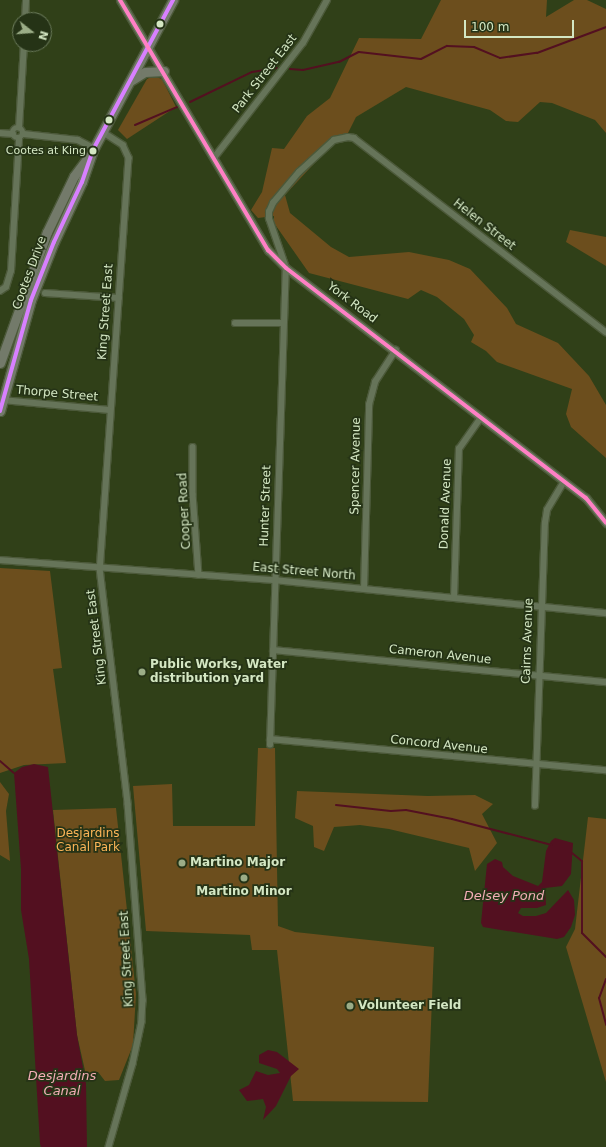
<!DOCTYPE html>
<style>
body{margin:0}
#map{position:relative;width:606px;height:1147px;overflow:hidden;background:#304018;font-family:"DejaVu Sans",sans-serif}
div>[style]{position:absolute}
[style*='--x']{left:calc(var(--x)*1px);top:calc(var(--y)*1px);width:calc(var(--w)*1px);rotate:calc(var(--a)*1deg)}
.green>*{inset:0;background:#6c4e1d}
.water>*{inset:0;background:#531020}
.stream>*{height:2px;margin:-1px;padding:0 1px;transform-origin:1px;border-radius:1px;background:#531020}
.roads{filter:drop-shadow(1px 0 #4c593a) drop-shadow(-1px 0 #4c593a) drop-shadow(0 1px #4c593a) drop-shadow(0 -1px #4c593a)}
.minor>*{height:5.5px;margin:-2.75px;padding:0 2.75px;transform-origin:2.75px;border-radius:2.75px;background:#667459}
.minor>.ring{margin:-2.75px;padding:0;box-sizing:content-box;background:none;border:5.5px solid #667459;border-radius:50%}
.tertiary>*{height:7px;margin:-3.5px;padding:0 3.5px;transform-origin:3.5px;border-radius:3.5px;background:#667459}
.primary>*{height:9px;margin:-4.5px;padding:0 4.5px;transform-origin:4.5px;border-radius:4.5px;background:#737a6a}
.bus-1>*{height:4px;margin:-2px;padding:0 2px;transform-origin:2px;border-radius:2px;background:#d880ff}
.bus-2>*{height:4px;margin:-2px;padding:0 2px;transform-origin:2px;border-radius:2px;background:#ff80c5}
.dots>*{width:11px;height:11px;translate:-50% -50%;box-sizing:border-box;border:2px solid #253316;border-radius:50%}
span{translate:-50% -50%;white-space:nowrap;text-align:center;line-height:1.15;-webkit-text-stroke:3.5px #253316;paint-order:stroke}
.bus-label{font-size:11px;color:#d4e7c3}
.right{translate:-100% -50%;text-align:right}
.street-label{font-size:12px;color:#d4e7c3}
.poi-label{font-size:12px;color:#d4e7c3;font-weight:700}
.left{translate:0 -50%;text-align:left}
.park-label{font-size:12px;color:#fdb558}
.water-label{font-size:13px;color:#f2adb5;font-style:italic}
.north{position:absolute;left:12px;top:12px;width:40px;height:40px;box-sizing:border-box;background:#253316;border:1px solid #6b7b5b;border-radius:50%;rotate:107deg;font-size:11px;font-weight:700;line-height:16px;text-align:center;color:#d4e7c3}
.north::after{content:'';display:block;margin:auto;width:14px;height:18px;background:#9bad87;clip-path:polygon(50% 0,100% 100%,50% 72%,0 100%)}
.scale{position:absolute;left:464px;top:20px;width:110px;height:18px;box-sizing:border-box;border:2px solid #d4e7c3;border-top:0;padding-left:5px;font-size:12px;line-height:14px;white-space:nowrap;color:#d4e7c3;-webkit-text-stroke:3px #253316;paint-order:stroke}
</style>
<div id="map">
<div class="green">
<i style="clip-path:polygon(441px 0,547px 0,546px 17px,574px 0,587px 0,606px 9px,606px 133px,595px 120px,552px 103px,540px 102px,518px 122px,506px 121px,490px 110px,406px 87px,356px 117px,346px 137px,333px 143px,285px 195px,290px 213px,331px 247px,349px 257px,409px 252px,449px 260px,470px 269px,507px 308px,516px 324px,558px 343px,589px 376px,606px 405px,606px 458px,571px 427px,566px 414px,572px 389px,497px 362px,486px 351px,471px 342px,474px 335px,464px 319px,437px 297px,421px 290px,408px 299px,309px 273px,274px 223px,274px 216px,258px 218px,251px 210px,262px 192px,272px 148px,284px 149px,307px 116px,330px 98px,359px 38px,421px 39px)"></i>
<i style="clip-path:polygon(153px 76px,162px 79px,176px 107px,127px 139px,118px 130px,147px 79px)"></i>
<i style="clip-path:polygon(570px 230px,606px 237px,606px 266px,566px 242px)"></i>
<i style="clip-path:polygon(0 568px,50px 571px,62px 668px,53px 669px,66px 763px,24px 765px,0 773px)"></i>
<i style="clip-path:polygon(258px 748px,275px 748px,278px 926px,295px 932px,434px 947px,428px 1102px,293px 1101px,277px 950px,252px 950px,250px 935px,146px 931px,133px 786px,172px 784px,173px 826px,255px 826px)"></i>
<i style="clip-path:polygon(0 782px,9px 794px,6px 811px,10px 861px,0 855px)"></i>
<i style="clip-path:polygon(297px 791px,428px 796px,475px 795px,493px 804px,482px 814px,497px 843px,475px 871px,469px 848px,389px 829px,360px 825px,334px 827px,324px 851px,314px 847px,313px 826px,295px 818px)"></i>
<i style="clip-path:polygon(116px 808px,136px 994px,133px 1045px,119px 1080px,105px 1081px,98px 1072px,86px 1075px,77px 1035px,53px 810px)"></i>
<i style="clip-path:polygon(588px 817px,606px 819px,606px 1082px,566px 947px,575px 929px)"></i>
</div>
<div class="water">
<i style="clip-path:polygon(34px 764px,48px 767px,77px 1035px,86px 1084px,87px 1147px,41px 1147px,40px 1144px,29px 959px,21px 910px,21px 869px,14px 773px,22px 767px)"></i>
<i style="clip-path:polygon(555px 838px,573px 843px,571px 874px,562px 886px,545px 888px,546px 905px,537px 908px,521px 908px,518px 913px,523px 916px,536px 916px,546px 913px,568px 890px,574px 900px,575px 915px,571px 927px,564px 937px,557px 939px,483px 927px,481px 923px,487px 864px,495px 859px,502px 862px,503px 867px,513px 876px,538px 886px,542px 882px,546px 851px,551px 841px)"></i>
<i style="clip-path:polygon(268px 1050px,277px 1052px,299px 1069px,291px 1076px,276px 1106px,263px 1120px,266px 1107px,263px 1099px,247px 1101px,239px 1090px,249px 1085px,256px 1071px,268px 1075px,280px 1073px,277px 1069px,259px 1063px,259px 1055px)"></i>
</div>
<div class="stream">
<i style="--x:290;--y:69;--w:13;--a:4"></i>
<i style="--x:303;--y:70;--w:37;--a:-13"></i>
<i style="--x:339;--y:62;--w:22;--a:-27"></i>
<i style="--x:359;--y:52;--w:62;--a:6.4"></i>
<i style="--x:421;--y:59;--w:29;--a:-27"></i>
<i style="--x:447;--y:46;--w:27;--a:2"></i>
<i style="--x:474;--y:47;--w:28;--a:23"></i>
<i style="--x:500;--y:58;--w:37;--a:-8"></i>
<i style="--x:537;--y:53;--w:74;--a:-20.6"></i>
<i style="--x:190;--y:102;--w:69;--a:-25.8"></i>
<i style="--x:252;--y:72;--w:25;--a:-9"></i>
<i style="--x:135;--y:125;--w:46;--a:-23.2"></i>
<i style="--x:0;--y:761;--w:18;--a:41"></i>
<i style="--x:336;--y:805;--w:55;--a:6.2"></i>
<i style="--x:391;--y:811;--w:15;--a:-4"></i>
<i style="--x:406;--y:810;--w:47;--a:11.1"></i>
<i style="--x:452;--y:819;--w:103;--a:14.6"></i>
<i style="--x:572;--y:853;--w:13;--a:39"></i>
<i style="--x:582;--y:861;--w:72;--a:90"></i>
<i style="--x:582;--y:933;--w:34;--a:45"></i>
<i style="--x:606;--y:979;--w:20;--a:110"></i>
<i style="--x:599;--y:998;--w:28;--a:75"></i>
</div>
<div class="roads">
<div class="minor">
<i style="--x:25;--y:20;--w:20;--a:-87"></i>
<i class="ring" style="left:12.5px;top:127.5px;width:5.5px;height:5.5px"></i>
<i style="--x:19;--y:128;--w:84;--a:-86.6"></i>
<i style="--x:103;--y:132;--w:24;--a:33"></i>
<i style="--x:123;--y:145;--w:14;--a:65"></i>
<i style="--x:129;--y:158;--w:411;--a:94"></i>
<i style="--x:100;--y:568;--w:238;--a:83.2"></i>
<i style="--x:128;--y:804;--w:197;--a:85.6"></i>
<i style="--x:143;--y:1000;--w:22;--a:93"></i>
<i style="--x:142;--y:1022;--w:43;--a:102.1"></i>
<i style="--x:133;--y:1064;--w:86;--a:106.1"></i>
<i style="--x:0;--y:133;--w:13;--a:4"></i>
<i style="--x:24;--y:134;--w:54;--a:6.3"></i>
<i style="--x:78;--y:140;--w:18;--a:27"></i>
<i style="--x:214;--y:158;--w:145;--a:-52.3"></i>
<i style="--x:303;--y:43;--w:49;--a:-60.8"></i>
<i style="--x:0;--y:291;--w:7;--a:-34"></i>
<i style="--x:6;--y:287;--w:17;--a:-73"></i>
<i style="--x:11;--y:271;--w:132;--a:-86.5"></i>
<i style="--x:45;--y:293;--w:74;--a:3.9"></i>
<i style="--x:235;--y:323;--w:48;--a:0"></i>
<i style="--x:2;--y:400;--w:108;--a:5.3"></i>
<i style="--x:193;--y:447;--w:47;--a:90"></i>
<i style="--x:193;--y:494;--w:81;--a:85.8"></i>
<i style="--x:0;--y:560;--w:275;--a:4.2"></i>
<i style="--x:274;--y:580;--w:334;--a:5.7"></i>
<i style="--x:364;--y:589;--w:184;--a:-88.4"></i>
<i style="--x:369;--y:405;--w:24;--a:-75"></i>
<i style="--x:375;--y:382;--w:38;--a:-57"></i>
<i style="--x:454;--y:598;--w:149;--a:-88.1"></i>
<i style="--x:459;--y:449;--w:38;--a:-55"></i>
<i style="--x:273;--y:650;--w:335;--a:5.5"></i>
<i style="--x:270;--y:739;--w:337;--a:5.3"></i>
<i style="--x:270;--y:745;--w:477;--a:-88.1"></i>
<i style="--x:286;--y:268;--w:52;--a:-109.1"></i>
<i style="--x:269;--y:219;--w:7;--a:-90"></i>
<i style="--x:269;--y:212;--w:10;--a:-66"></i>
<i style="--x:273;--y:203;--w:40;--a:-50"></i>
<i style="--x:299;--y:172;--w:47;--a:-42.4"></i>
<i style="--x:334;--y:140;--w:14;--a:-12"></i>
<i style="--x:348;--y:137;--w:6;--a:9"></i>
<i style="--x:354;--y:138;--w:318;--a:37.6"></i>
<i style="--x:535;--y:806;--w:283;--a:-88"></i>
<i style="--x:545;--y:523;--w:13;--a:-81"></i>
<i style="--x:547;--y:510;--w:33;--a:-59"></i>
</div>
<div class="tertiary">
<i style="--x:120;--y:0;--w:291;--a:59.4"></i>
<i style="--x:268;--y:250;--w:25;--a:45"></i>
<i style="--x:286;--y:268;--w:378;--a:37.5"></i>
<i style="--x:586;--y:498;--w:32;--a:51"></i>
</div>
<div class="primary">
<i style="--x:132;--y:80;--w:15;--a:-32"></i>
<i style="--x:145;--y:72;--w:19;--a:-3"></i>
<i style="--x:0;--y:363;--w:139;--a:-70.3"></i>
<i style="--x:47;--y:232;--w:62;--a:-64.3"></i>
<i style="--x:74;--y:176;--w:25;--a:-53"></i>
<i style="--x:0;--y:411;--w:115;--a:-74.4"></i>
<i style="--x:31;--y:300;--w:62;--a:-68.4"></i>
<i style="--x:54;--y:242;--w:66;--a:-65"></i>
<i style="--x:82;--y:182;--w:36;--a:-71"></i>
<i style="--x:94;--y:148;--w:168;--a:-61.9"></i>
</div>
</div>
<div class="bus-1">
<i style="--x:0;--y:411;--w:115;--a:-74.4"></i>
<i style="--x:31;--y:300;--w:62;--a:-68.4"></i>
<i style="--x:54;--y:242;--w:66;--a:-65"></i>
<i style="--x:82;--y:182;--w:36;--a:-71"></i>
<i style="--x:94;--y:148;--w:168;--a:-61.9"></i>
</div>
<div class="bus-2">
<i style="--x:120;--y:0;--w:291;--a:59.4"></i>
<i style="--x:268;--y:250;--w:25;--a:45"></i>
<i style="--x:286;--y:268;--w:378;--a:37.5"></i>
<i style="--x:586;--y:498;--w:32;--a:51"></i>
</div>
<div class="dots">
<i style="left:160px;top:24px;background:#d4e7c3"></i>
<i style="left:109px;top:120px;background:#d4e7c3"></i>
<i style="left:93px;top:151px;background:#d4e7c3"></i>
<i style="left:142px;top:672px;background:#9bad87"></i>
<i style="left:182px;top:863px;background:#9bad87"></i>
<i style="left:244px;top:878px;background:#9bad87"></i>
<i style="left:350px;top:1006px;background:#9bad87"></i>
</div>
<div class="bus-label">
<span class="right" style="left:86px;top:151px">Cootes at King</span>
</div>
<div class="street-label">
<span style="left:265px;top:74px;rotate:-52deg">Park Street East</span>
<span style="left:484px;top:225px;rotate:38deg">Helen Street</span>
<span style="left:30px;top:273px;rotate:-70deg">Cootes Drive</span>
<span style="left:352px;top:303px;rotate:37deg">York Road</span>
<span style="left:106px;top:312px;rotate:-86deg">King Street East</span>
<span style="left:57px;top:394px;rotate:5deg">Thorpe Street</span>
<span style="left:356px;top:466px;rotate:-89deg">Spencer Avenue</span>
<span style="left:446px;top:504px;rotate:-88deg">Donald Avenue</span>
<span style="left:266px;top:506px;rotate:-88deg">Hunter Street</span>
<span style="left:185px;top:511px;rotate:-93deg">Cooper Road</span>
<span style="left:304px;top:572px;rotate:5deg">East Street North</span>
<span style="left:97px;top:637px;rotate:-97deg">King Street East</span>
<span style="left:528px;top:641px;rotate:-88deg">Cairns Avenue</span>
<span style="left:440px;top:655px;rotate:6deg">Cameron Avenue</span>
<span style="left:439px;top:745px;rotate:6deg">Concord Avenue</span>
<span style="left:127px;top:959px;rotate:-93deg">King Street East</span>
</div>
<div class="poi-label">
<span class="left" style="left:150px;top:672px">Public Works, Water<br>distribution yard</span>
<span class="left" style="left:190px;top:863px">Martino Major</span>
<span style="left:244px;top:892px">Martino Minor</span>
<span class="left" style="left:358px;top:1006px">Volunteer Field</span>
</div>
<div class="park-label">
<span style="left:88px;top:841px">Desjardins<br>Canal Park</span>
</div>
<div class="water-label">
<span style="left:504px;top:896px">Delsey Pond</span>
<span style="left:62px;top:1084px">Desjardins<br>Canal</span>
</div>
<div class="north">N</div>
<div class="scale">100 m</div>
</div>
